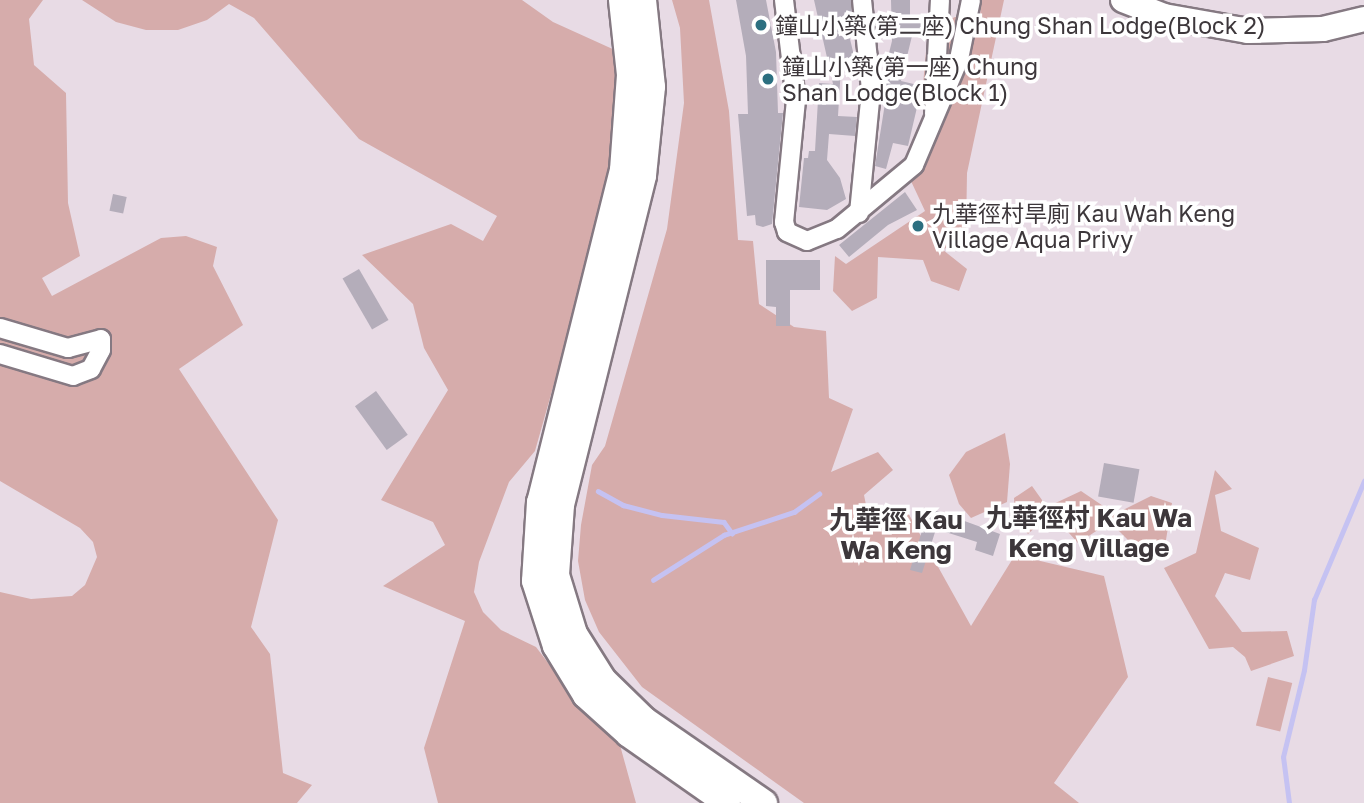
<!DOCTYPE html>
<meta charset="utf-8">
<style>
body{margin:0}
#map{position:relative;width:1364px;height:803px;overflow:hidden;background:#e8dbe5;font-family:"Golos Text","Noto Sans TC",sans-serif}
div>[style]{position:absolute}
[style*='--x']{left:calc(var(--x)*1px);top:calc(var(--y)*1px);width:calc(var(--w)*1px);rotate:calc(var(--a)*1deg)}
.green>*{inset:0;background:#d6acab;transform-origin:0 0}
.stream>*{height:4.5px;margin:-2.25px;padding:0 2.25px;transform-origin:2.25px;border-radius:2.25px;background:#c5c2f2}
.building>*{inset:0;background:#b4adba;transform-origin:0 0}
.roads{filter:drop-shadow(2px 0 #857982) drop-shadow(-2px 0 #857982) drop-shadow(0 2px #857982) drop-shadow(0 -2px #857982)}
.minor>*{height:18px;margin:-9px;padding:0 9px;transform-origin:9px;border-radius:9px;background:#fff}
.secondary>*{height:24px;margin:-12px;padding:0 12px;transform-origin:12px;border-radius:12px;background:#fff}
.primary>*{height:26px;margin:-13px;padding:0 13px;transform-origin:13px;border-radius:13px;background:#fff}
.dots>*{width:19px;height:19px;translate:-50% -50%;box-sizing:border-box;border:4px solid #fff;border-radius:50%}
span{translate:-50% -50%;white-space:nowrap;text-align:center;line-height:1.15;-webkit-text-stroke:7px #fff;paint-order:stroke}
.poi-label{font-size:23px;color:#3d373b}
.left{translate:0 -50%;text-align:left}
.quarter-label{font-size:26px;color:#3d373b;font-weight:700}
</style>
<div id="map">
<div class="green">
<i style="clip-path:polygon(0 0,43px 0,29px 19px,34px 65px,66px 93px,68px 203px,80px 256px,42px 278px,52px 296px,161px 238px,186px 236px,217px 247px,213px 266px,243px 325px,179px 369px,278px 520px,251px 627px,270px 654px,283px 773px,312px 785px,297px 803px,0 803px,0 592px,31px 599px,72px 596px,85px 585px,97px 557px,93px 542px,80px 528px,0 481px)"></i>
<i style="clip-path:polygon(82px 0,522px 0,553px 22px,617px 51px,616px 149px,604px 207px,535px 451px,509px 482px,479px 562px,474px 592px,483px 612px,501px 630px,536px 647px,583px 709px,618px 738px,636px 803px,438px 803px,424px 748px,465px 621px,383px 586px,445px 545px,433px 522px,381px 500px,448px 390px,424px 348px,413px 304px,362px 255px,451px 224px,483px 241px,497px 216px,359px 139px,254px 18px,229px 4px,207px 20px,178px 30px,146px 30px,116px 22px)"></i>
<i style="clip-path:polygon(672px 0,709px 0,729px 111px,738px 240px,753px 241px,759px 304px,794px 327px,826px 331px,829px 398px,853px 409px,831px 472px,878px 452px,893px 470px,864px 495px,869px 520px,907px 511px,971px 626px,1015px 555px,1104px 576px,1128px 677px,1054px 783px,1079px 803px,804px 803px,642px 687px,599px 632px,585px 600px,578px 561px,581px 525px,592px 465px,605px 446px,667px 229px,684px 103px,680px 28px)"></i>
<i style="clip-path:polygon(981px 0,1004px 0,967px 173px,966px 234px,943px 250px,967px 269px,959px 291px,931px 281px,923px 260px,878px 257px,877px 298px,852px 311px,833px 291px,835px 256px,846px 264px,925px 211px,903px 164px,918px 139px,958px 97px,942px 79px,922px 96px,928px 29px,955px 17px,980px 18px)"></i>
<i style="clip-path:polygon(1005px 433px,1010px 464px,1007px 502px,971px 518px,959px 504px,949px 475px,966px 452px)"></i>
<i style="clip-path:polygon(1215px 470px,1232px 489px,1215px 495px,1221px 531px,1259px 548px,1250px 580px,1225px 573px,1215px 596px,1242px 632px,1287px 631px,1294px 656px,1251px 671px,1245px 657px,1233px 647px,1209px 649px,1164px 568px,1196px 553px)"></i>
<i style="clip-path:polygon(1032px 486px,1047px 507px,1081px 491px,1115px 514px,1151px 496px,1172px 503px,1165px 546px,1136px 548px,1110px 522px,1078px 543px,1051px 513px,1028px 534px,1015px 518px,1014px 498px)"></i>
<i style="left:1268px;top:677px;width:25px;height:50px;rotate:14deg"></i>
</div>
<div class="stream">
<i style="--x:598;--y:491;--w:29;--a:29"></i>
<i style="--x:623;--y:505;--w:40;--a:14.4"></i>
<i style="--x:662;--y:515;--w:62;--a:6.4"></i>
<i style="--x:724;--y:522;--w:14;--a:54"></i>
<i style="--x:653;--y:580;--w:84;--a:-32.4"></i>
<i style="--x:724;--y:535;--w:74;--a:-18.2"></i>
<i style="--x:794;--y:512;--w:31;--a:-36"></i>
<i style="--x:1289;--y:803;--w:46;--a:-97.4"></i>
<i style="--x:1283;--y:757;--w:89;--a:-76.4"></i>
<i style="--x:1304;--y:670;--w:71;--a:-81.9"></i>
<i style="--x:1314;--y:600;--w:129;--a:-67.2"></i>
</div>
<div class="building">
<i style="clip-path:polygon(736px 0,766px 0,776px 52px,778px 113px,783px 113px,772px 224px,763px 227px,756px 225px,755px 215px,747px 216px,738px 114px,748px 114px,746px 56px)"></i>
<i style="clip-path:polygon(814px 0,851px 0,852px 12px,844px 14px,856px 64px,841px 67px,838px 116px,857px 117px,855px 136px,829px 134px,827px 160px,840px 178px,846px 199px,827px 210px,799px 207px,804px 158px,808px 158px,809px 151px,815px 151px,819px 83px,833px 84px)"></i>
<i style="clip-path:polygon(891px 0,910px 0,910px 18px,928px 18px,927px 36px,912px 36px,901px 81px,922px 86px,908px 146px,893px 143px,886px 169px,875px 166px,886px 97px,882px 96px,882px 81px,892px 41px)"></i>
<i style="clip-path:polygon(905px 192px,917px 210px,888px 225px,849px 257px,839px 245px)"></i>
<i style="left:113px;top:194px;width:14px;height:17px;rotate:12deg"></i>
<i style="clip-path:polygon(766px 260px,820px 260px,820px 290px,790px 290px,790px 326px,776px 326px,776px 307px,766px 306px)"></i>
<i style="left:359px;top:269px;width:59px;height:19px;rotate:60deg"></i>
<i style="left:376px;top:391px;width:54px;height:26px;rotate:54deg"></i>
<i style="left:1104px;top:463px;width:36px;height:34px;rotate:10deg"></i>
<i style="clip-path:polygon(929px 508px,1000px 534px,993px 556px,975px 550px,977px 542px,936px 529px,922px 573px,910px 570px)"></i>
</div>
<div class="roads">
<div class="minor">
<i style="--x:784;--y:0;--w:101;--a:83.2"></i>
<i style="--x:796;--y:100;--w:123;--a:95.6"></i>
<i style="--x:784;--y:222;--w:10;--a:73"></i>
<i style="--x:787;--y:232;--w:22;--a:24"></i>
<i style="--x:807;--y:241;--w:32;--a:-22"></i>
<i style="--x:837;--y:229;--w:100;--a:-39.7"></i>
<i style="--x:914;--y:165;--w:115;--a:-67"></i>
<i style="--x:959;--y:59;--w:60;--a:-78.5"></i>
<i style="--x:934;--y:114;--w:114;--a:-87"></i>
<i style="--x:859;--y:213;--w:124;--a:-84.4"></i>
<i style="--x:871;--y:90;--w:90;--a:-95.7"></i>
<i style="--x:0;--y:328;--w:71;--a:16.4"></i>
<i style="--x:68;--y:348;--w:34;--a:-15"></i>
<i style="--x:101;--y:339;--w:11;--a:90"></i>
<i style="--x:101;--y:350;--w:21;--a:118"></i>
<i style="--x:91;--y:369;--w:19;--a:159"></i>
<i style="--x:73;--y:376;--w:76;--a:-163.2"></i>
</div>
<div class="secondary">
<i style="--x:1123;--y:0;--w:44;--a:21.3"></i>
<i style="--x:1164;--y:16;--w:85;--a:10.1"></i>
<i style="--x:1248;--y:31;--w:75;--a:-1.5"></i>
<i style="--x:1323;--y:29;--w:42;--a:-13.7"></i>
</div>
<div class="primary">
<i style="--x:622;--y:0;--w:75;--a:83.9"></i>
<i style="--x:630;--y:75;--w:95;--a:94.2"></i>
<i style="--x:623;--y:170;--w:342;--a:104"></i>
<i style="--x:540;--y:502;--w:79;--a:93.6"></i>
<i style="--x:535;--y:581;--w:68;--a:72.1"></i>
<i style="--x:556;--y:646;--w:57;--a:58.5"></i>
<i style="--x:586;--y:695;--w:58;--a:42.2"></i>
<i style="--x:629;--y:734;--w:120;--a:35.1"></i>
<i style="--x:643;--y:0;--w:87;--a:84.1"></i>
<i style="--x:652;--y:87;--w:89;--a:95.8"></i>
<i style="--x:643;--y:176;--w:339;--a:104"></i>
<i style="--x:561;--y:505;--w:70;--a:94.1"></i>
<i style="--x:556;--y:575;--w:62;--a:73"></i>
<i style="--x:574;--y:634;--w:54;--a:57.8"></i>
<i style="--x:603;--y:680;--w:57;--a:44.3"></i>
<i style="--x:644;--y:720;--w:146;--a:34.7"></i>
</div>
</div>
<div class="dots">
<i style="left:761px;top:25px;background:#2c6f80"></i>
<i style="left:768px;top:79px;background:#2c6f80"></i>
<i style="left:918px;top:226px;background:#2c6f80"></i>
</div>
<div class="poi-label">
<span class="left" style="left:775px;top:25px">鐘山小築(第二座) Chung Shan Lodge(Block 2)</span>
<span class="left" style="left:782px;top:79px">鐘山小築(第一座) Chung<br>Shan Lodge(Block 1)</span>
<span class="left" style="left:932px;top:226px">九華徑村旱廁 Kau Wah Keng<br>Village Aqua Privy</span>
</div>
<div class="quarter-label">
<span style="left:1089px;top:533px">九華徑村 Kau Wa<br>Keng Village</span>
<span style="left:896px;top:535px">九華徑 Kau<br>Wa Keng</span>
</div>
</div>
